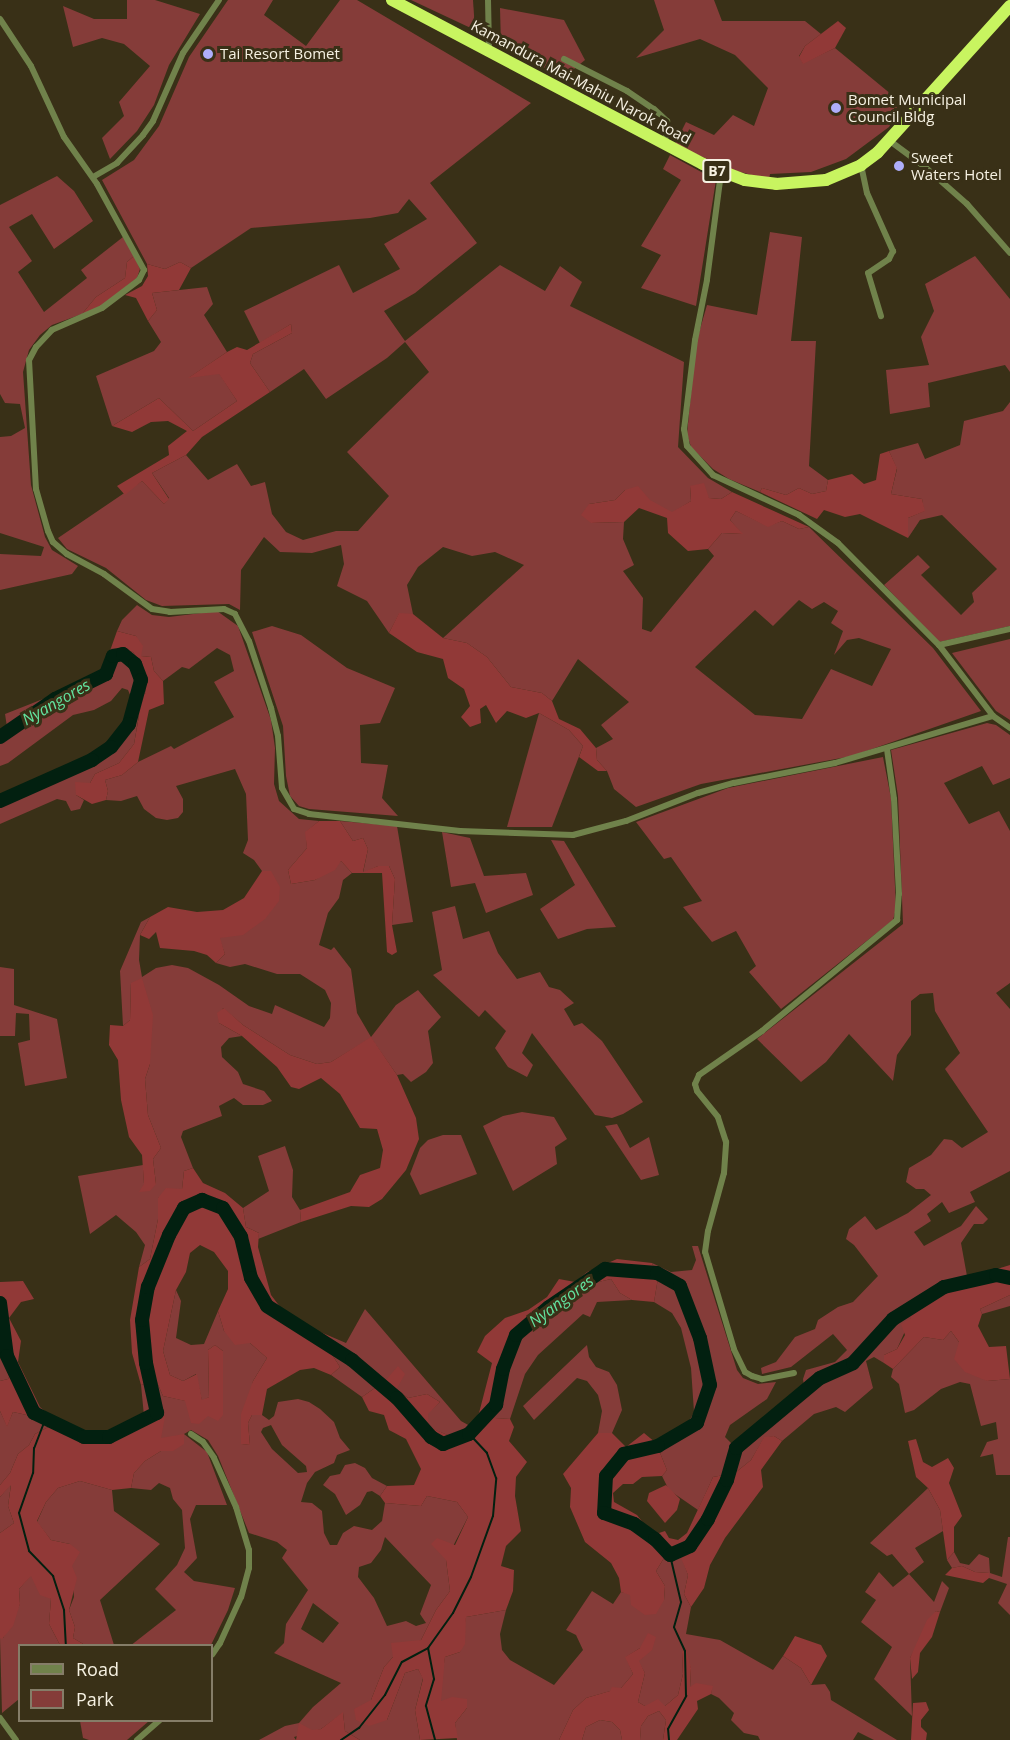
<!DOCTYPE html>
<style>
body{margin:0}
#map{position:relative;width:1010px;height:1740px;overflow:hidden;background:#393017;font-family:"Open Sans",sans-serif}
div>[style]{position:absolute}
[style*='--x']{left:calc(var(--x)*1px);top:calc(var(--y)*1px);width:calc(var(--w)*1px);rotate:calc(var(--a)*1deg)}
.green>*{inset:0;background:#853c39}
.forest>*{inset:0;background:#913937}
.stream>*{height:2px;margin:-1px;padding:0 1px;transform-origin:1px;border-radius:1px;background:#022010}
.river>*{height:14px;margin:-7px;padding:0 7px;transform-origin:7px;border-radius:7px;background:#022010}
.street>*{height:6px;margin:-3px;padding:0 3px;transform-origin:3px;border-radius:3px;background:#70824b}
.highway>*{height:12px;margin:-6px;padding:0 6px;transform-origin:6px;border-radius:6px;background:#c8f460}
.dots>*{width:16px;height:16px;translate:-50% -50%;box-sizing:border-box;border:3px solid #393017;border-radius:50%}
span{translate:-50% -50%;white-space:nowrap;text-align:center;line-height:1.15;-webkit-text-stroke:6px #393017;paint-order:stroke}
.shield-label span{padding:2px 4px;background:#393017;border:2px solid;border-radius:4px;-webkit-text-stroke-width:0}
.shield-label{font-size:14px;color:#f6f1e2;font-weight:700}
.poi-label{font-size:15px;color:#f6f1e2}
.left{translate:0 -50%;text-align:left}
.street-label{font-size:15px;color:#f6f1e2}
.water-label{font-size:16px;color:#62e39f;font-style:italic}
.legend{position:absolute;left:18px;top:1644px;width:195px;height:78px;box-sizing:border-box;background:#393017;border:2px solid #857d68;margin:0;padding:8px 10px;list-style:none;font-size:18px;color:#f6f1e2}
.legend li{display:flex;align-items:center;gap:12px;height:30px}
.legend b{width:30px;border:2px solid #857d68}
</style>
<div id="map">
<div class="green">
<i style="clip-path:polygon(127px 0,155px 0,200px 14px,169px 65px,154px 105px,137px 131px,110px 159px,102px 138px,124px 116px,119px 102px,150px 66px,124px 44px,102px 38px,73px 47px,63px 6px,94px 19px,127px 19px)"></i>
<i style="clip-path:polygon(evenodd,228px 0,273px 0,264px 15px,306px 46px,340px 0,357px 0,531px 103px,430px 183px,477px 243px,415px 293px,384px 311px,405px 341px,500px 265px,545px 291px,560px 266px,582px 282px,570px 306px,684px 362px,678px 447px,708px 478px,732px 492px,721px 499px,709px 498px,690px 486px,691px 501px,672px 513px,625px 490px,615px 500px,589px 504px,591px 523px,624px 522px,623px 539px,634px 565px,623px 571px,643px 598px,642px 629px,651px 632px,714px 556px,708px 549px,722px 533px,742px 534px,730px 520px,736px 511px,768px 526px,782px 521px,799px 529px,809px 527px,933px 648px,981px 711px,852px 756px,701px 784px,636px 807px,614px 789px,607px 771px,597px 760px,596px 748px,613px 739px,601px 725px,629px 702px,578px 659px,552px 701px,542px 693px,511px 687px,487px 657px,467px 643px,443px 638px,524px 565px,495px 552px,472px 556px,443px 547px,418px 567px,407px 585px,413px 614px,399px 614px,389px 633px,367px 601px,337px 586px,344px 564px,341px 545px,312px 553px,280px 552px,264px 537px,241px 570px,240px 610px,229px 604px,162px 606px,146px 600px,106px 568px,67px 549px,58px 538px,142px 481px,164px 504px,169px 498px,152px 473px,186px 455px,208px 480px,237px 464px,251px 486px,265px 482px,272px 514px,286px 532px,303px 540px,336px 531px,358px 531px,389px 496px,347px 452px,429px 372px,405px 342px,387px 358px,326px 399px,304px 369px,270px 392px,250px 363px,253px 354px,292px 333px,291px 324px,260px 343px,244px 311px,339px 265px,353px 293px,400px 269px,384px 244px,427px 219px,409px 199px,398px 213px,370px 218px,251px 228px,191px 268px,180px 262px,165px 269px,147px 264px,102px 180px,134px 160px,159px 126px,189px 57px,228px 0,799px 600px,812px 609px,824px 602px,838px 611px,831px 623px,843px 631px,834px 655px,847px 640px,859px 638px,891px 649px,872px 686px,831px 669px,802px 719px,755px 715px,695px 667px,755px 610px,773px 626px,799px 600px)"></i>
<i style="clip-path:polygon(411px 0,473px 0,475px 30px)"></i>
<i style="clip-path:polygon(654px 0,714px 0,722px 21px,805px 21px,821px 34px,805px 46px,799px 56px,803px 63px,835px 48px,903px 104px,889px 127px,846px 159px,811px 172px,770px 174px,769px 180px,726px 168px,675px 144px,686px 122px,714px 135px,733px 115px,754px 126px,768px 88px,735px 55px,700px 39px,636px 58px,664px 30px)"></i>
<i style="clip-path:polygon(500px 8px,564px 20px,585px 60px,563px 78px,501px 45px)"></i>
<i style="clip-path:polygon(670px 155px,716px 180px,696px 306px,641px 288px,661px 255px,641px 246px,681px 180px,663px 169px)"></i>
<i style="clip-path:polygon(57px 176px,74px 191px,93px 221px,54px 249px,32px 214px,9px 227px,32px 261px,18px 272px,44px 312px,87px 278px,81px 270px,123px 237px,134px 256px,127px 262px,125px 278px,96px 297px,82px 314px,52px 325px,40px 335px,29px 350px,23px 372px,31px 485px,45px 537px,52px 550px,78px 566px,72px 574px,0 590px,0 554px,41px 556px,44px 547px,0 533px,0 437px,11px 436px,25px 428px,20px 404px,5px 403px,0 394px,0 205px)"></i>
<i style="clip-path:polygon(770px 232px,802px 237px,791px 341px,816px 341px,809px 466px,828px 480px,826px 491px,812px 494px,799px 488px,786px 495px,762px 488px,760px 492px,729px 479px,713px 469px,691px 447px,687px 434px,696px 343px,707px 305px,757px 315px)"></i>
<i style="clip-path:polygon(975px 256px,1010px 299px,1010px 372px,1005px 365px,928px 383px,930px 407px,890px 414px,886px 370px,929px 365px,921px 337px,934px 311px,925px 284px)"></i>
<i style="clip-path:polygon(207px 287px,213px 304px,204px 315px,227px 352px,190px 377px,219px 373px,237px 401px,193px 431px,159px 398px,112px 426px,96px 376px,154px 351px,161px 342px,148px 321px,157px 310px,152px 293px)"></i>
<i style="clip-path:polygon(1010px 402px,1010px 626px,939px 642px,884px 585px,918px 555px,930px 567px,921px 575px,961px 615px,974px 602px,972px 593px,997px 569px,942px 515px,920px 520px,908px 538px,908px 518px,924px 511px,922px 499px,891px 494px,897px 469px,889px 451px,918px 443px,925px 459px,960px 445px,964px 421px,1003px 411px)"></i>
<i style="clip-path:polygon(137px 605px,152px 615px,169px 617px,217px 611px,238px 626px,271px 720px,275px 748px,274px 784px,279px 801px,299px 819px,319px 821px,306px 832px,307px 848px,288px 870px,291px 884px,315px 880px,341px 861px,352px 873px,343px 880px,339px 898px,328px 913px,319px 945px,331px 950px,334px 947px,351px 969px,357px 1013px,371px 1037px,396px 1005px,418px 990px,441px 1017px,428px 1031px,433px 1063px,426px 1072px,411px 1082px,403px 1074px,397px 1075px,371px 1038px,331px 1062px,317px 1064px,290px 1055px,243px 1025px,223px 1008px,219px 1023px,242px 1036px,229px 1038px,221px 1047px,222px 1057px,238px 1072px,243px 1084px,264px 1091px,272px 1101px,263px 1105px,243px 1105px,234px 1098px,219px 1106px,222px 1116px,183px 1131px,181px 1137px,193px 1168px,184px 1171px,182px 1189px,158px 1198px,158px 1219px,150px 1259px,139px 1267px,145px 1245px,136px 1232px,116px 1215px,90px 1234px,78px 1176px,143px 1165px,144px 1184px,156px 1184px,153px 1159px,161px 1148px,148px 1115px,145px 1079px,150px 1064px,131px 983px,130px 1020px,123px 1026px,120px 971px,141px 922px,150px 917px,140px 935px,139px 960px,142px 977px,156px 968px,172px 965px,188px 968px,219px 985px,249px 1006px,272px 1014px,275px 1005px,324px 1027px,330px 1018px,331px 1003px,325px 990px,300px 974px,277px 974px,245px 964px,230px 967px,216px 963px,225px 954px,219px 938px,271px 871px,262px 871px,254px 860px,243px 853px,248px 840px,246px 794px,235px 769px,176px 786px,183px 799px,183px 812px,178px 818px,167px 820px,156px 818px,144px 809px,137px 796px,121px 801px,106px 800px,108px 791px,105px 780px,122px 775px,138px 762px,171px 746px,174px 749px,234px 717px,214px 682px,234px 671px,230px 655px,217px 648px,189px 669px,182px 667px,163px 681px,154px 671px,151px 657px,141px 656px,136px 636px,117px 631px,122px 620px)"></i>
<i style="clip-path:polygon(272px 626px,301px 635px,347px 668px,395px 688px,380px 723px,360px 725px,361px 763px,388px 765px,382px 798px,398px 816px,309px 809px,299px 806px,290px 796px,286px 776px,283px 726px,252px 632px)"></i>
<i style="clip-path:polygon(1010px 639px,1010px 720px,996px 711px,952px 653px)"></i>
<i style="clip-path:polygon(111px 648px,133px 652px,143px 666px,146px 693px,131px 697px,128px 690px,122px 688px,111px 701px,94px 710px,73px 715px,8px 763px,0 766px,0 734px,7px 727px,5px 714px,81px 684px,100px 671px)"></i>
<i style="clip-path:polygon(131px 706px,139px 715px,134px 744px,119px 763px,95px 774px,90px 783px,76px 795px,84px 800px,80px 809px,71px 811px,66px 801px,57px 799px,0 824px,0 797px,66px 769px,104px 747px,122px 726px)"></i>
<i style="clip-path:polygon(539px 713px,569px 730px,583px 746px,552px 827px,507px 827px)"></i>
<i style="clip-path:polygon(987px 723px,996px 725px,1010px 735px,1010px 778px,993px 785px,982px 766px,944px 783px,969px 824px,999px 811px,1010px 831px,1010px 983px,996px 993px,1010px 1009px,1010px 1171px,970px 1192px,975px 1202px,949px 1213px,942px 1202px,927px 1214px,931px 1221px,914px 1232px,924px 1246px,961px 1226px,976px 1206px,988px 1219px,983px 1224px,974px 1224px,961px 1243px,967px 1276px,932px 1289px,911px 1318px,897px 1349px,884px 1355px,884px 1363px,874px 1357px,866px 1361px,873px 1388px,845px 1412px,836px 1407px,814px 1414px,782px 1441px,774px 1436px,764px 1438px,751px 1460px,735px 1473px,713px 1477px,698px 1510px,669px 1490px,662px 1476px,667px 1470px,656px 1443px,687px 1425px,694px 1412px,691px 1368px,681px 1328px,672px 1313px,654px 1302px,658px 1278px,652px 1263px,671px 1272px,692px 1270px,696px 1260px,692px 1246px,698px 1246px,737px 1370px,743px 1378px,758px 1384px,776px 1382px,767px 1399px,730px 1425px,725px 1437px,733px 1445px,804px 1386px,803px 1379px,806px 1370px,835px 1362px,847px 1350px,833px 1334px,791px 1367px,762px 1374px,761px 1368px,776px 1362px,795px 1337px,815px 1329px,818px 1320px,838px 1307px,853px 1302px,878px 1276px,854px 1245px,846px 1239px,849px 1229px,865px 1216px,876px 1230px,908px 1213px,931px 1195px,924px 1189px,916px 1189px,906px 1182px,909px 1168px,931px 1155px,944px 1139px,952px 1140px,962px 1148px,988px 1132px,945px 1069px,960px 1053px,935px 1011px,933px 993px,920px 994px,911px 1001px,911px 1035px,897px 1055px,893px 1081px,849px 1034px,826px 1062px,801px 1082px,757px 1039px,903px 924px,898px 796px,891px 750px)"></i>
<i style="clip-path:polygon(883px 757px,891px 798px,896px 909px,893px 920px,781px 1009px,749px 972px,756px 966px,736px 931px,712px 942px,683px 907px,702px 901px,671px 857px,664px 859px,636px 822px,728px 788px)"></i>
<i style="clip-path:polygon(340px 821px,397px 826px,413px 922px,392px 925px,395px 879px,389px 866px,378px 866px,363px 873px,368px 849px,363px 838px,353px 841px)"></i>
<i style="clip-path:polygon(442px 832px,470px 838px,484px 876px,526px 873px,533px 895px,486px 913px,475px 883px,451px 887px)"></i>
<i style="clip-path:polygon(551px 840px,564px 841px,616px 927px,587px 929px,558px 939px,540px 909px,575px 885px)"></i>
<i style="clip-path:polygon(455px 906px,463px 939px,489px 931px,498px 953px,517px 979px,540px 972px,549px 987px,560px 990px,574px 1003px,564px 1009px,574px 1026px,582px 1023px,602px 1041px,643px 1102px,623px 1114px,612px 1118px,595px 1115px,532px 1033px,522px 1053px,533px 1065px,527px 1077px,508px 1067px,495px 1048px,506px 1031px,485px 1010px,479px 1017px,433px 975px,442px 970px,432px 912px)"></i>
<i style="clip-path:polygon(0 967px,14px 969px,14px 1005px,57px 1019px,67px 1078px,25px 1086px,18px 1043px,30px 1040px,29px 1014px,16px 1013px,15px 1036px,0 1036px)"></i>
<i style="clip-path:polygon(522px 1112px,554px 1117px,567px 1139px,555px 1147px,557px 1164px,513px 1191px,483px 1126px,503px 1116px)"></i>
<i style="clip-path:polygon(617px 1124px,630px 1148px,649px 1137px,659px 1175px,641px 1180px,605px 1126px)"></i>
<i style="clip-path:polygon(443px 1135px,461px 1135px,477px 1174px,420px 1195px,410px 1174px,420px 1148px,428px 1140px)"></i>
<i style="clip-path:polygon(285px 1146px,293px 1170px,292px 1197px,300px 1210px,301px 1222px,258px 1239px,259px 1233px,246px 1227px,243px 1208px,269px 1191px,258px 1156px)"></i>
<i style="clip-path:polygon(587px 1272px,594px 1283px,611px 1279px,620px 1293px,632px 1300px,597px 1302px,590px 1317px,583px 1314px,538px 1355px,525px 1374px,510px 1419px,495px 1418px,493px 1402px,503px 1357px,511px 1338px,533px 1331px,563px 1303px,576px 1297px,582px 1289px,575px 1282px)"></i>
<i style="clip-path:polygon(evenodd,176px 1290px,181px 1301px,176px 1338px,191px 1345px,204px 1344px,218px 1311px,224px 1331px,250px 1343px,267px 1358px,253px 1381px,242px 1444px,250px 1445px,248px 1423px,252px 1415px,262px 1415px,269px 1420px,274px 1416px,278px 1402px,298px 1399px,309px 1402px,320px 1409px,334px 1422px,340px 1438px,350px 1450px,337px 1455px,334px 1463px,315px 1472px,307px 1483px,301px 1502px,312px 1503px,322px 1511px,324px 1533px,330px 1545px,337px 1545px,343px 1533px,354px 1526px,372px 1530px,382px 1521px,385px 1503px,421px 1506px,427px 1496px,457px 1502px,468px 1517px,446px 1560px,450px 1591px,436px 1610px,421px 1640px,393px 1657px,384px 1667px,371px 1700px,387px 1720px,405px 1673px,418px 1669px,423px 1678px,415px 1710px,420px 1740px,360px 1740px,345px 1731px,343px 1713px,321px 1729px,294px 1737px,296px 1740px,259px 1740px,285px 1726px,299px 1723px,313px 1707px,341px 1683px,274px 1653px,284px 1643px,286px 1624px,308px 1590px,282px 1558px,287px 1550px,277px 1542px,249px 1533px,218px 1456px,208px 1440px,191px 1430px,184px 1434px,207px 1452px,227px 1505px,196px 1505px,190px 1519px,197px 1558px,184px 1572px,194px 1581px,235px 1588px,228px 1610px,211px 1645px,130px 1646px,176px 1610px,155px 1589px,177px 1565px,185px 1548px,182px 1510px,173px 1499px,170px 1488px,159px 1483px,151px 1490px,131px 1488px,134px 1473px,145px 1461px,161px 1451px,173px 1451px,161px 1438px,151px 1411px,144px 1416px,141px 1385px,156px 1380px,163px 1396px,186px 1401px,208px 1416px,223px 1415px,223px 1351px,215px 1345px,208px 1350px,209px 1397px,202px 1401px,196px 1374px,183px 1381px,170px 1375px,163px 1351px,176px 1290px,271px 1425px,282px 1445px,306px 1466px,307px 1472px,298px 1473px,272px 1449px,261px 1432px,263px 1428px,271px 1425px,176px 1290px,385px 1537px,431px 1585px,420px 1614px,426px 1623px,416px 1626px,406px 1621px,387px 1626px,374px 1598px,358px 1577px,359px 1567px,371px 1563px,381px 1550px,385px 1537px,176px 1290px,313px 1603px,339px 1623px,323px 1643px,301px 1629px,313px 1603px)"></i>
<i style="clip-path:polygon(1010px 1295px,1010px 1306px,982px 1314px,980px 1309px)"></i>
<i style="clip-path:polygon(365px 1309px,461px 1421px,470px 1426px,450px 1436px,428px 1427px,428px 1413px,440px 1402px,427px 1394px,408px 1398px,385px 1381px,362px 1397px,331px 1375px,340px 1367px,331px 1353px,332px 1337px,346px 1343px)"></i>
<i style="clip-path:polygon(951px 1331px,987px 1381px,1010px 1379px,1010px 1475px,996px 1475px,993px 1454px,980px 1457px,987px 1442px,998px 1439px,996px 1422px,981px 1426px,970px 1384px,960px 1382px,941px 1389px,914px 1410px,905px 1413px,899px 1384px,891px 1377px,893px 1369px,924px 1337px,943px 1340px)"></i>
<i style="clip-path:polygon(587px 1345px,589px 1357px,596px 1367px,609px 1372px,617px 1385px,622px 1410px,612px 1433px,598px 1433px,602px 1411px,598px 1395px,587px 1381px,577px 1378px,534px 1420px,523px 1406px)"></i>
<i style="clip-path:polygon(0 1359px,18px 1362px,8px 1379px,0 1381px)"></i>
<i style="clip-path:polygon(40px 1407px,58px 1422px,35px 1434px,29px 1445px,18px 1454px,10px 1473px,0 1485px,0 1411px,7px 1426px,13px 1412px,27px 1415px)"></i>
<i style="clip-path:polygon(355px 1463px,365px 1468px,372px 1478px,387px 1486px,380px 1496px,372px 1491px,367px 1492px,360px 1505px,346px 1515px,335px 1494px,323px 1485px,330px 1476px,340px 1474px,345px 1465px)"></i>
<i style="clip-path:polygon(80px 1481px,112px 1490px,114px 1511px,160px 1544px,100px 1600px,114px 1645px,85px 1645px,73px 1638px,75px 1627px,69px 1610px,74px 1597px,70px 1544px,51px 1540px,37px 1522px,46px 1502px,58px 1488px)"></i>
<i style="clip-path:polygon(11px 1484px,8px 1506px,14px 1523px,0 1533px,0 1497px)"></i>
<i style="clip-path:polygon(928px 1488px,940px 1510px,943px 1531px,915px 1548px,924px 1562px,909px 1574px,934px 1602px,942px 1581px,949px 1588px,940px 1612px,936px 1611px,910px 1658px,912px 1716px,874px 1679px,892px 1647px,861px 1622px,876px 1600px,865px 1592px,879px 1572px,893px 1587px,909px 1574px,892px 1554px,887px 1556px,870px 1543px)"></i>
<i style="clip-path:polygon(1008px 1537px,1010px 1537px,1010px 1615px,998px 1603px,1007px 1584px,989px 1578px,989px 1573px,975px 1572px,962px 1566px,952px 1568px,947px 1560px,954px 1552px,960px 1563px,969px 1565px,979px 1554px,989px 1558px,990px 1573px,1002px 1577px)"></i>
<i style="clip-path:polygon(664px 1558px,682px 1558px,688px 1575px,684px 1594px,691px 1607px,686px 1634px,720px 1640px,773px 1670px,783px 1656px,801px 1668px,811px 1685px,825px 1684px,830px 1692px,831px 1700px,897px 1740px,874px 1740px,858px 1732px,853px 1740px,760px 1740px,758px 1736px,744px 1733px,731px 1720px,734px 1713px,719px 1698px,711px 1694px,712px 1686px,690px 1688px,691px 1668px,682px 1652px,683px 1674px,678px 1695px,665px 1706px,645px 1706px,638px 1702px,645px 1673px,638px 1661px,640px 1648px,626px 1657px,633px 1674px,621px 1688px,586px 1698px,573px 1710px,559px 1740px,457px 1740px,455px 1723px,467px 1708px,441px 1701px,440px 1689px,445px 1657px,460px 1652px,466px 1617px,506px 1610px,500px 1634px,502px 1650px,510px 1660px,554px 1685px,583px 1650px,576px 1635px,566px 1630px,592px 1591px,613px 1604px,621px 1592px,664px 1600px,665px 1586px,656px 1571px)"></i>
<i style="clip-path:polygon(31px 1575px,51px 1599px,49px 1624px,60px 1645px,20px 1646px,19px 1699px,2px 1713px,0 1638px,3px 1638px,20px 1604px,19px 1589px)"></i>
<i style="clip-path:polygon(659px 1711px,666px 1720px,663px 1740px,640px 1740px,641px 1726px,648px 1716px)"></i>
<i style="clip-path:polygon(600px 1720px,612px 1722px,620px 1730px,622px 1740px,582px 1740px,586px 1727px)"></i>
<i style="clip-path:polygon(80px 1721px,80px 1720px,149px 1721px,127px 1740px,89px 1740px,83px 1738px)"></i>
</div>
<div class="forest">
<i style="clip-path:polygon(838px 21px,846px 28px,835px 48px,803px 64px,799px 57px,805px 46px)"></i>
<i style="clip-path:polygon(134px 256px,140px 269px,137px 278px,101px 307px,82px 314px,96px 297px,125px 278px,127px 262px)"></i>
<i style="clip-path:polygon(180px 262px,191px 268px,179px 290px,152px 293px,157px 310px,148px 321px,136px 298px,125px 295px,142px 286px,148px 276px,147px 264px,165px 269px)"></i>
<i style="clip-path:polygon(291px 324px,292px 333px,253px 354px,250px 363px,270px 392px,202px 437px,186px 455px,152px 473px,169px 499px,164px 504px,142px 481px,125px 495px,117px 486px,169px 455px,168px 446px,187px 431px,168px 421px,151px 422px,132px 432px,112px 426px,159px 398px,193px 431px,237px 401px,219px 374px,188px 378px,227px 352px,237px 347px,247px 350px)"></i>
<i style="clip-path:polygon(889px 451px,897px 468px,891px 494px,922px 499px,925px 511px,908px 518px,908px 538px,860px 514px,845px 517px,824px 510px,817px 519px,760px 492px,762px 488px,786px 495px,799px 488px,812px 494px,826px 491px,828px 480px,852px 474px,864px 484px,876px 480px,880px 454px)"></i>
<i style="clip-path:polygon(704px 483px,709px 498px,721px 499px,732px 492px,809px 527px,799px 529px,782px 521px,768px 527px,736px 511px,730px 520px,743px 534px,722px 533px,708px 549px,688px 551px,668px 533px,667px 518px,639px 508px,624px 522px,591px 523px,581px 515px,589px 504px,615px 500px,625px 490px,638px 486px,650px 500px,672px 512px,691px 501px,690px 486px)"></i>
<i style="clip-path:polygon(399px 613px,413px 614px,443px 638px,467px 643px,487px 657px,511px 687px,542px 693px,552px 701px,559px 719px,580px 729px,596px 748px,597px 760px,607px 771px,598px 771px,579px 757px,583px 746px,569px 730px,539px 713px,526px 718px,507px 711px,496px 723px,486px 705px,480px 709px,481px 723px,470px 727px,461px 717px,470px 706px,464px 689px,448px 678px,443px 659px,417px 652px,389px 633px)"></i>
<i style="clip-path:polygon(117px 631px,136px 636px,143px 646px,141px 656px,151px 657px,154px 671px,163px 681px,164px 704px,149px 710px,138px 762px,122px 775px,105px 780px,108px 791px,106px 800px,92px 804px,76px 795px,75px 782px,90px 783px,95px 774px,119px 763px,134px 744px,139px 716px,131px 706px,131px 697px,146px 693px,143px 666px,133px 652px,111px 648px)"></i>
<i style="clip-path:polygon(319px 821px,340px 821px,353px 841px,363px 838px,368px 849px,363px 872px,378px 866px,389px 866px,395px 879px,392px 925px,397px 952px,392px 955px,387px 952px,382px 873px,352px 873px,341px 861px,335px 870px,315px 880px,291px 884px,288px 870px,307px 848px,305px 832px)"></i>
<i style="clip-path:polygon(262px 871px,271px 871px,280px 887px,279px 901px,265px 919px,243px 935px,220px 938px,225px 954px,216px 963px,207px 955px,194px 951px,160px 948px,156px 932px,149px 939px,140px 935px,150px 917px,168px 907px,197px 912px,223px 910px,244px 898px)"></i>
<i style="clip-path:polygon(142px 978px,153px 1015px,150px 1064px,145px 1079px,148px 1115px,161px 1148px,153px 1159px,156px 1184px,150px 1191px,139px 1192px,144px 1184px,142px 1155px,129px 1137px,121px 1100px,118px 1060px,109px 1045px,110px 1025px,123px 1026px,130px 1020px,131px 983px)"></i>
<i style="clip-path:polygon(224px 1008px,243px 1025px,290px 1055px,317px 1064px,331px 1062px,371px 1037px,397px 1075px,416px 1118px,419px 1139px,406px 1170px,382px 1199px,369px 1207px,351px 1206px,301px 1222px,300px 1210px,350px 1192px,360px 1175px,380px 1168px,383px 1150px,377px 1129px,360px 1128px,340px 1094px,321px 1078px,299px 1089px,291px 1087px,277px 1067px,242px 1036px,219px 1023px,217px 1013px)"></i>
<i style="clip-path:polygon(193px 1168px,203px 1183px,225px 1193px,243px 1208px,246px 1227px,259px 1233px,258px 1247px,271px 1295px,284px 1312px,299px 1323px,332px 1337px,331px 1353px,340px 1367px,331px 1375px,314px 1368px,300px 1370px,267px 1389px,262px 1415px,252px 1415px,248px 1423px,250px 1445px,241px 1444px,241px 1414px,253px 1381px,267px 1358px,250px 1343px,235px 1345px,224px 1331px,218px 1311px,228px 1289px,228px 1271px,214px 1252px,200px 1245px,190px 1253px,186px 1272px,176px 1290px,163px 1351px,170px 1375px,183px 1381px,197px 1374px,202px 1400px,209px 1397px,208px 1350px,215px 1345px,223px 1351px,223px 1415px,218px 1421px,208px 1416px,199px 1424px,191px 1423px,185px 1401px,163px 1396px,156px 1380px,141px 1385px,132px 1353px,130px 1320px,139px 1267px,150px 1259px,158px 1219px,158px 1198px,166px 1188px,182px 1189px,184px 1171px)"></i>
<i style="clip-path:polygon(617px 1259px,652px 1263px,658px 1278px,654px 1302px,632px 1300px,620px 1293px,611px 1279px,594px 1283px,587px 1272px)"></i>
<i style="clip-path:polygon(1010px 1265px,1010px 1295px,980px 1309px,982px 1314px,978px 1326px,989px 1347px,1006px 1346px,1010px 1379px,987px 1381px,965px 1372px,954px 1359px,959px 1342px,951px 1331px,943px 1340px,924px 1337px,893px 1369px,884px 1363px,884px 1355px,897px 1349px,905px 1335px,901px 1324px,911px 1318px,906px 1306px,932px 1289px)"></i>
<i style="clip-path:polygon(0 1275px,0 1282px,23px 1281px,34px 1299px,21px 1302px,9px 1318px,21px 1341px,18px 1362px,40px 1407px,27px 1415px,13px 1412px,7px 1427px,0 1411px,0 1381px,8px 1379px,17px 1363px,0 1359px)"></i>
<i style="clip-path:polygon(559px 1279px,575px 1282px,582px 1289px,533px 1331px,511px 1338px,503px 1357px,493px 1402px,495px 1418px,510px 1419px,514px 1427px,509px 1441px,527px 1462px,516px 1477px,515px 1496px,521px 1531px,506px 1546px,501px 1566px,514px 1570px,513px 1591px,506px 1610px,466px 1617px,465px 1644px,460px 1652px,445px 1657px,441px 1701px,452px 1697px,467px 1699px,467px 1708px,455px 1723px,458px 1738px,420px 1740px,415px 1710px,423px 1679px,418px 1669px,405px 1673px,387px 1720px,369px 1726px,356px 1720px,354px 1709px,371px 1700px,384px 1667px,393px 1657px,391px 1643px,421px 1640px,436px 1610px,450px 1591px,446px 1560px,431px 1544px,437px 1538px,455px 1545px,468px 1517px,457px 1502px,427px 1496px,421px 1506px,385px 1503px,380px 1496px,387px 1486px,414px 1485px,421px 1469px,406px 1439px,389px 1430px,384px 1415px,369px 1411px,362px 1397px,385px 1381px,398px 1366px,405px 1374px,396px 1390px,408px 1398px,427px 1394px,440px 1402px,428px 1414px,429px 1427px,450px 1436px,470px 1426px,479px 1413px,492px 1363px,477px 1352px,485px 1336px,505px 1318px,528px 1310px,547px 1297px)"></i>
<i style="clip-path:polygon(151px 1411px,165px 1417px,161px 1438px,184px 1434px,184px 1444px,173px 1451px,161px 1451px,145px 1461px,134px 1473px,131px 1488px,112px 1490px,80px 1481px,58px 1488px,46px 1502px,37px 1521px,51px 1540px,70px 1544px,80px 1552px,72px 1566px,77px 1578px,69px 1610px,75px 1627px,73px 1638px,85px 1645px,60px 1645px,49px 1624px,51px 1599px,40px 1595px,31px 1576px,19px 1589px,20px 1604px,13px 1626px,2px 1639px,0 1638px,0 1533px,14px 1523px,8px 1506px,11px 1485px,0 1497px,0 1485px,10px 1473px,18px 1454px,29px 1445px,35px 1434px,58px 1422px,85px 1432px,110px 1432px)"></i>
<i style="clip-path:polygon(598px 1433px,612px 1433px,626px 1447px,644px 1433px,656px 1443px,667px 1470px,662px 1476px,642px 1477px,633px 1484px,623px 1484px,613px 1493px,614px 1502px,637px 1515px,648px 1529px,659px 1533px,665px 1531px,669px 1538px,678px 1540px,687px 1533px,713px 1477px,735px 1473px,751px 1460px,764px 1437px,774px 1436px,782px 1441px,761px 1470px,763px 1487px,725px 1538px,710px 1565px,704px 1588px,691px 1607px,684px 1594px,688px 1575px,681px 1558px,664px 1558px,656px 1571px,665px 1586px,664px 1600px,656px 1614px,645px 1615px,631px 1605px,630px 1595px,621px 1592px,619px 1578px,611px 1563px,585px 1542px,570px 1507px,571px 1488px,563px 1474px)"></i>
<i style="clip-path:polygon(916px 1439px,923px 1462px,932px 1467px,948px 1458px,954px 1468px,949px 1483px,962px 1516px,954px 1527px,954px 1552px,947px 1560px,940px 1510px,928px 1488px,916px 1477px,908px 1441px)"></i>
<i style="clip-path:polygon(666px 1485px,680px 1499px,677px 1510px,665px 1523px,647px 1501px,649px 1493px)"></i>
<i style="clip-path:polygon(962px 1566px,975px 1572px,989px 1573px,989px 1578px,983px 1583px,945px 1575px,952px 1568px)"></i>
<i style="clip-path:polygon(936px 1611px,940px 1612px,932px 1637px,920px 1653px,918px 1672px,912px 1679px,910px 1658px,927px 1620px)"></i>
<i style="clip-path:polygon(648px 1633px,656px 1637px,652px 1650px,639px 1661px,645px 1673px,638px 1702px,645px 1706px,658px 1699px,665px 1706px,678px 1695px,683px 1674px,682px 1652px,686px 1648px,691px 1668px,690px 1687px,696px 1683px,713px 1686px,711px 1694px,697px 1701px,698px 1709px,677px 1740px,663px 1740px,666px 1720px,659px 1711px,648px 1716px,641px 1726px,640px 1740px,622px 1740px,620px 1730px,612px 1722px,600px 1720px,586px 1727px,582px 1740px,559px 1740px,573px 1710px,586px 1698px,610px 1691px,612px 1687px,621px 1688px,633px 1674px,625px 1657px,640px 1648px)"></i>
<i style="clip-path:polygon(795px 1636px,821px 1645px,827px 1656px,811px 1685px,801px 1668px,783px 1656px)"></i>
<i style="clip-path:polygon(926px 1702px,929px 1710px,921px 1720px,921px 1727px,927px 1733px,926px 1740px,911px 1740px,913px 1703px)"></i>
<i style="clip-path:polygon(343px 1712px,345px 1731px,360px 1740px,296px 1740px,299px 1723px,312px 1730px,321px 1729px)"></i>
</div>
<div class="stream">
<i style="--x:45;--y:1420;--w:30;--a:111"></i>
<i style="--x:34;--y:1448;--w:25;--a:92"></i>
<i style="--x:33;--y:1473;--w:42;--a:109.3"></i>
<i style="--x:19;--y:1513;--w:39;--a:75"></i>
<i style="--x:29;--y:1551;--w:35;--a:46"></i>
<i style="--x:53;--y:1576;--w:36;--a:72"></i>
<i style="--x:64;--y:1610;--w:36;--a:87"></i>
<i style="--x:428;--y:1648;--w:32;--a:79"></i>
<i style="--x:434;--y:1679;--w:28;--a:107"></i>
<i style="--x:426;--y:1706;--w:35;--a:75"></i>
<i style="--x:341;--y:1740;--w:22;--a:-34"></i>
<i style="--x:359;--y:1728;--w:42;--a:-51.8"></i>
<i style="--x:385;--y:1695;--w:37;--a:-63"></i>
<i style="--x:402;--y:1662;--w:30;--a:-28"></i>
<i style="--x:428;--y:1648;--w:43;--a:-54.5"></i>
<i style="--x:453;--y:1613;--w:40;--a:-63.4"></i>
<i style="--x:471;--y:1577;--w:65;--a:-70.2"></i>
<i style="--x:493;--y:1516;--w:38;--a:-85"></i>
<i style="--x:496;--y:1478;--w:27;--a:-110"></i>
<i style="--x:487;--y:1453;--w:26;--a:-133"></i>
<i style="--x:669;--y:1740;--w:11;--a:-95"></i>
<i style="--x:668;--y:1729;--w:38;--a:-61"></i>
<i style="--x:686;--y:1696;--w:45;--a:-91.3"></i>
<i style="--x:685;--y:1651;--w:26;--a:-115"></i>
<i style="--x:674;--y:1627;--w:26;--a:-74"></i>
<i style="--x:681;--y:1602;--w:48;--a:-103.2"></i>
</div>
<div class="river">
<i style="--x:0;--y:737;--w:67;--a:-34.6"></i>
<i style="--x:55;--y:699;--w:57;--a:-26.1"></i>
<i style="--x:106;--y:674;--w:19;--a:-69"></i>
<i style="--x:113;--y:656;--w:10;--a:-11"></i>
<i style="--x:123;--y:654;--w:16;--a:40"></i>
<i style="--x:135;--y:664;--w:17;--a:69"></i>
<i style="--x:141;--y:680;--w:46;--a:105.3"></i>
<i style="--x:129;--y:724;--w:29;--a:128"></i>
<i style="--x:111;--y:747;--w:23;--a:146"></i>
<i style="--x:92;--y:760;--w:101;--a:156"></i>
<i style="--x:0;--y:1303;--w:53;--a:82.5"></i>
<i style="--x:7;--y:1356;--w:63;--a:64.7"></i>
<i style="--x:34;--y:1413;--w:55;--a:25.6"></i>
<i style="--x:84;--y:1437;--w:25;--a:0"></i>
<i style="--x:109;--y:1437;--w:54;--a:-26.6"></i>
<i style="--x:157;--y:1413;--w:51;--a:-102.4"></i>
<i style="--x:146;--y:1363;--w:43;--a:-95.3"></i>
<i style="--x:142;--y:1320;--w:34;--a:-80"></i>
<i style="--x:148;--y:1287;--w:56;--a:-68"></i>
<i style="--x:169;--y:1235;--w:31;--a:-61"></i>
<i style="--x:184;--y:1208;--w:20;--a:-24"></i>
<i style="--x:202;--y:1200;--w:22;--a:21"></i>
<i style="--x:223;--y:1208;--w:34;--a:58"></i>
<i style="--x:241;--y:1237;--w:42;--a:76.3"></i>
<i style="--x:251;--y:1278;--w:32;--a:60"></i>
<i style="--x:267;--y:1306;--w:101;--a:32.4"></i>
<i style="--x:352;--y:1360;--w:59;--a:40.2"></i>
<i style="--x:397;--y:1398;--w:52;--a:48.9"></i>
<i style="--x:431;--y:1437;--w:14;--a:30"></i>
<i style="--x:443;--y:1444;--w:28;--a:-21"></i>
<i style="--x:469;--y:1434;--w:40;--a:-47"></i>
<i style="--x:496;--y:1405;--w:37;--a:-79"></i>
<i style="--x:503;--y:1369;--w:36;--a:-69"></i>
<i style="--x:516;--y:1335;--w:43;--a:-40.3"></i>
<i style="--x:549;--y:1307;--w:68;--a:-34.2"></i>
<i style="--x:605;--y:1269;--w:52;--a:4.4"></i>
<i style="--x:657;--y:1273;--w:26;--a:29"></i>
<i style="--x:680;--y:1286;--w:56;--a:69"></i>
<i style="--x:700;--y:1338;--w:48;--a:78"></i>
<i style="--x:710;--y:1385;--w:40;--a:108.9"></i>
<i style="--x:697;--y:1423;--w:45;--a:149.5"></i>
<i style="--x:658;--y:1446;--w:35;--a:167"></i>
<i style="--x:624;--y:1454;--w:28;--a:129"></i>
<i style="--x:606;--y:1476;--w:37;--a:93"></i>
<i style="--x:604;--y:1513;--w:32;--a:20"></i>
<i style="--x:634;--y:1524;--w:26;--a:36"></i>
<i style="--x:655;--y:1539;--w:22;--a:47"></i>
<i style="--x:670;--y:1555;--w:22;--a:-24"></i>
<i style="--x:690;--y:1546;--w:32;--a:-56"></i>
<i style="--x:708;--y:1519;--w:43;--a:-64"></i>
<i style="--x:727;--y:1480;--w:33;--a:-74"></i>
<i style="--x:736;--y:1448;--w:109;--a:-39.8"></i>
<i style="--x:820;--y:1378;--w:36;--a:-24"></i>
<i style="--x:853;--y:1363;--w:59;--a:-47.7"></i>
<i style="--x:893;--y:1319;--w:60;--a:-32.1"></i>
<i style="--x:944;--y:1287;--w:53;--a:-13"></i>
<i style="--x:996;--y:1275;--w:14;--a:12"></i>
</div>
<div class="street">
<i style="--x:488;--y:0;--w:49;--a:88.8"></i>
<i style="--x:0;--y:19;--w:56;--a:56.6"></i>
<i style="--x:31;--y:66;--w:78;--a:65.1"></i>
<i style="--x:64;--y:137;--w:57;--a:54.9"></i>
<i style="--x:97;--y:184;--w:98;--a:61.3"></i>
<i style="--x:144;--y:270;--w:11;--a:117"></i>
<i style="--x:139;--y:280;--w:46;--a:142.9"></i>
<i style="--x:102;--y:308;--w:55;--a:156.3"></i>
<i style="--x:52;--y:330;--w:23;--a:133"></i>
<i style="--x:36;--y:347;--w:15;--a:118"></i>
<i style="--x:29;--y:360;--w:129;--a:86.9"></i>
<i style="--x:36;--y:489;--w:44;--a:74.1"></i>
<i style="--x:48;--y:531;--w:12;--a:66"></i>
<i style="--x:53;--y:542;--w:18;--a:41"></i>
<i style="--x:67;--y:554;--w:42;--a:28.4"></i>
<i style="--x:104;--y:574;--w:59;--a:36.1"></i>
<i style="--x:152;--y:609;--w:18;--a:9"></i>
<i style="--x:170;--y:612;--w:54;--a:-3.2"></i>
<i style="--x:224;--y:609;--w:12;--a:24"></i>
<i style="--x:235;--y:614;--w:30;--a:63"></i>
<i style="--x:249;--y:641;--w:71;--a:71.8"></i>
<i style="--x:271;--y:708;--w:29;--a:76"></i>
<i style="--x:278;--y:736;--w:52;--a:85.6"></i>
<i style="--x:282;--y:788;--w:24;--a:60"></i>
<i style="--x:294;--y:809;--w:16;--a:18"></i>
<i style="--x:309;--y:814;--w:152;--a:6.4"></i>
<i style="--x:460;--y:831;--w:113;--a:2"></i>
<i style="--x:573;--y:835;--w:55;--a:-14.8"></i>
<i style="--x:626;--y:821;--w:77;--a:-21.3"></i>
<i style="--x:698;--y:793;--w:37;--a:-16"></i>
<i style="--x:734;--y:783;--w:103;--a:-11.2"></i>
<i style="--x:835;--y:763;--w:165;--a:-16.6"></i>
<i style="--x:993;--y:716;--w:21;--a:35"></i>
<i style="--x:564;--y:59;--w:71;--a:26.9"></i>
<i style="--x:627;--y:91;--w:32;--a:34"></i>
<i style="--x:654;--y:109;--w:18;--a:43"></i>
<i style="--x:667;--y:121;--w:21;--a:95"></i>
<i style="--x:890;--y:141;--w:44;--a:36.6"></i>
<i style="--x:925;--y:167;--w:56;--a:41.4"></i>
<i style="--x:967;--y:204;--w:65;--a:48.7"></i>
<i style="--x:861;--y:165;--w:29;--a:78"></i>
<i style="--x:867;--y:193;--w:64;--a:65.9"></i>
<i style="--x:893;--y:251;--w:9;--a:117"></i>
<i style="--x:889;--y:259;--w:25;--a:146"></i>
<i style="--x:868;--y:273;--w:45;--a:73.2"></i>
<i style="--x:721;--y:173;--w:108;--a:97.5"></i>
<i style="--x:707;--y:280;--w:61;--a:101.3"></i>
<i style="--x:695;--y:340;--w:90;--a:97"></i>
<i style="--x:684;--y:429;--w:17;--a:80"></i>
<i style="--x:687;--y:446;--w:39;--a:48"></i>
<i style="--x:713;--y:475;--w:95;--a:24.9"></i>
<i style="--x:799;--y:515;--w:48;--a:35.7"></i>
<i style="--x:838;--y:543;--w:144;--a:45.3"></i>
<i style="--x:939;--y:645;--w:89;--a:52.7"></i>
<i style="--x:93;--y:177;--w:28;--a:-30"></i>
<i style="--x:117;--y:163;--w:38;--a:-47"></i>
<i style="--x:143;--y:135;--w:17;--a:-54"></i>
<i style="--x:153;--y:121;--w:74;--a:-66.2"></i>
<i style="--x:183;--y:53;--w:64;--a:-55.8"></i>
<i style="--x:939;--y:645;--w:73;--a:-12.7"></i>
<i style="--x:794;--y:1373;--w:33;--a:169"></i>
<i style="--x:762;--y:1379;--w:10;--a:-163"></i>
<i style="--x:752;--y:1376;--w:8;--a:-150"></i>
<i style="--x:745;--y:1372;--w:25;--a:-116"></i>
<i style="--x:734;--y:1349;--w:101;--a:-106.6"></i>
<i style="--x:705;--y:1252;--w:21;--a:-82"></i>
<i style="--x:708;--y:1231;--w:60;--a:-74.6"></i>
<i style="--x:724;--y:1173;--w:31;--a:-86"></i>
<i style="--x:726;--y:1142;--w:26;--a:-108"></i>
<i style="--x:718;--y:1117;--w:33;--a:-129"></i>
<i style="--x:697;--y:1091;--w:7;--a:-106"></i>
<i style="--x:695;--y:1084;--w:10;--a:-66"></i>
<i style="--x:699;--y:1075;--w:77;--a:-34.9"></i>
<i style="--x:762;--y:1031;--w:175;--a:-39.4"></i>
<i style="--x:897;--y:920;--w:26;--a:-86"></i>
<i style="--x:899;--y:894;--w:95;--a:-93"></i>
<i style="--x:894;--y:799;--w:50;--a:-98"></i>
<i style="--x:191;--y:1434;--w:14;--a:34"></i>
<i style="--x:203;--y:1442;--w:19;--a:55"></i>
<i style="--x:214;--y:1458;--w:54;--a:65.8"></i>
<i style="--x:236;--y:1507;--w:45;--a:73.2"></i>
<i style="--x:249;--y:1550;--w:18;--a:90"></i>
<i style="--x:249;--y:1568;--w:30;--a:105"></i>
<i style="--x:241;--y:1597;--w:51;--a:114.5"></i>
<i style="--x:220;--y:1643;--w:14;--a:124"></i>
<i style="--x:0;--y:1718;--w:27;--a:54"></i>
<i style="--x:137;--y:1740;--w:30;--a:-41"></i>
</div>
<div class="highway">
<i style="--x:392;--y:0;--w:352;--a:27.8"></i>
<i style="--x:703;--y:164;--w:45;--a:20.9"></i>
<i style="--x:745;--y:180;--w:31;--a:7"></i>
<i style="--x:776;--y:184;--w:50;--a:-4.6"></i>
<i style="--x:826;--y:180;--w:38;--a:-23"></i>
<i style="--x:861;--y:165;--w:21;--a:-37"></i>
<i style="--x:878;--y:152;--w:197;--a:-47.9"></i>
</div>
<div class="dots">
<i style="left:208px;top:54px;background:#aeaefa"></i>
<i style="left:836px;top:108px;background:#aeaefa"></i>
<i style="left:899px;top:166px;background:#aeaefa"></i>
</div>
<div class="shield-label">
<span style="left:717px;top:171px">B7</span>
</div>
<div class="poi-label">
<span class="left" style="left:220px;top:54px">Tai Resort Bomet</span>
<span class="left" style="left:848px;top:108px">Bomet Municipal<br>Council Bldg</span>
<span class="left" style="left:911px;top:166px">Sweet<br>Waters Hotel</span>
</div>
<div class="street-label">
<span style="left:581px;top:82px;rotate:28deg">Kamandura Mai-Mahiu Narok Road</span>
</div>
<div class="water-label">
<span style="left:56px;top:702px;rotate:-30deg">Nyangores</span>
<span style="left:561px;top:1301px;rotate:-36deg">Nyangores</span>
</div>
<ul class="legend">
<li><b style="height:8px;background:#70824b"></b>Road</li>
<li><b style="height:16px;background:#853c39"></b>Park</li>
</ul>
</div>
